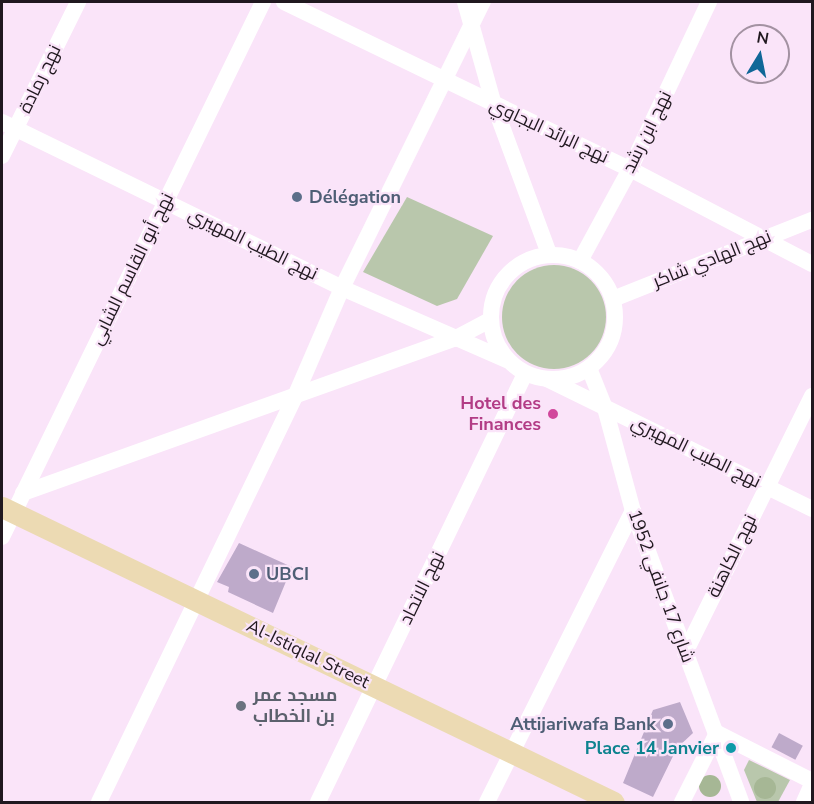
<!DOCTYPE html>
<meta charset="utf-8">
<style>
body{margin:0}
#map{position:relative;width:814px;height:804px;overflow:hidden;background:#fae4f9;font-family:"Nunito Sans",Cairo,sans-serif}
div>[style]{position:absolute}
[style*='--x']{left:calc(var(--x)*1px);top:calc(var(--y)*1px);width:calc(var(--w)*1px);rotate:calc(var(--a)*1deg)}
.green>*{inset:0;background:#b9c7ac}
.round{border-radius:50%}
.forest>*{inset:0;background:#a6b795}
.building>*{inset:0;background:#beaaca;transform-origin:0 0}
.minor>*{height:16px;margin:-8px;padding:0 8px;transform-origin:8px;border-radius:8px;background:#fff}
.minor>.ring{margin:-8px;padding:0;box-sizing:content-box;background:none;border:16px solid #fff;border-radius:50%}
.major>*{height:21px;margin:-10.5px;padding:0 10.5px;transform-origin:10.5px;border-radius:10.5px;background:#ecdab3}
.dots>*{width:16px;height:16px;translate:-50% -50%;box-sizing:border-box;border:3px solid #fae4f9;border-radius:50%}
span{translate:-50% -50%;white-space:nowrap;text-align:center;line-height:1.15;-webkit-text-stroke:4.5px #fae4f9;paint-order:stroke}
.street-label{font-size:18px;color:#20181f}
.service-label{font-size:18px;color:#4e5e75;font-weight:700}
.left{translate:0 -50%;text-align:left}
.right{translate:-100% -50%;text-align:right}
.hotel-label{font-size:18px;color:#b23c85;font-weight:700}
.worship-label{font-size:18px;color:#5b616d;font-weight:700}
.culture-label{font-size:18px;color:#0d838f;font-weight:700}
.frame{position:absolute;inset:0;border:3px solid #20181f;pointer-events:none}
.north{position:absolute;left:730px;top:24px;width:60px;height:60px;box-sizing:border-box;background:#fae4f9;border:2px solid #a392a2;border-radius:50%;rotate:10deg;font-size:16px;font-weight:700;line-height:24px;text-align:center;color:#20181f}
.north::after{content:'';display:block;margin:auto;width:21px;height:27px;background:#106798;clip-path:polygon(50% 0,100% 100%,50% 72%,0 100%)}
</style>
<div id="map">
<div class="green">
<i style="clip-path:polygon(407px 197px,493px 236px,457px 299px,437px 306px,363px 272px)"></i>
<i class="round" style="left:502px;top:265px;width:104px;height:104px"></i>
<i style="clip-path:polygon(749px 760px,790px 780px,778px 802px,757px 802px,744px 770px)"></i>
</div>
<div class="forest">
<i class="round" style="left:699px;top:775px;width:22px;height:22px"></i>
<i class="round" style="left:754px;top:777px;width:22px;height:22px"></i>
</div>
<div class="building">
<i style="clip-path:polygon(239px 543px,292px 567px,273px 613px,228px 592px,229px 587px,217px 582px)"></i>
<i style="clip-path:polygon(680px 702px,693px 733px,677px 748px,653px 797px,623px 783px,653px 710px)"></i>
<i style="left:779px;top:733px;width:27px;height:16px;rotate:28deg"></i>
</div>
<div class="minor">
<i style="--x:284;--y:2;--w:384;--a:25.8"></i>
<i style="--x:630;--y:169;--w:205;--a:27.6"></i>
<i style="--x:465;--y:2;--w:107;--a:74.3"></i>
<i style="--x:494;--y:105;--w:159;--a:69.7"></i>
<i style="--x:2;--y:122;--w:378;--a:26"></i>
<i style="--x:342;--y:288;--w:180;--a:23.6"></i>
<i style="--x:2;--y:156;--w:172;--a:-63.7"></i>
<i class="ring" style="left:491px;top:255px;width:108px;height:108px"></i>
<i style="--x:580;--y:261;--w:105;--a:-61.5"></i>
<i style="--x:630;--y:169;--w:185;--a:-64.7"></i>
<i style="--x:613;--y:299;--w:214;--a:-21.7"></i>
<i style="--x:589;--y:368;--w:43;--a:68.2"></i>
<i style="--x:605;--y:408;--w:107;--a:74.8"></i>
<i style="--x:633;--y:511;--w:310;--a:69.6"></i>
<i style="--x:547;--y:379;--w:295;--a:26.1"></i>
<i style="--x:23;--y:493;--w:458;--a:-19.7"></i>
<i style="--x:454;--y:339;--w:41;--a:-27.8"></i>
<i style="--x:2;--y:537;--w:595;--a:-63.99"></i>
<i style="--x:685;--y:653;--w:287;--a:-63.7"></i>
<i style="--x:99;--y:802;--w:455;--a:-64.2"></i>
<i style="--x:297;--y:392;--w:113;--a:-66.6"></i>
<i style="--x:342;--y:288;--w:319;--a:-63.8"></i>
<i style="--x:318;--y:802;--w:476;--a:-64.2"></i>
<i style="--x:487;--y:802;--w:326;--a:-63.4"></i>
<i style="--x:682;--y:802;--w:77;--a:-63.1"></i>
<i style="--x:717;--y:733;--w:106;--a:26.8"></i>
<i style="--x:804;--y:802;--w:20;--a:-66"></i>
</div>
<div class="major">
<i style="--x:2;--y:507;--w:679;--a:25.74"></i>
</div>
<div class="dots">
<i style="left:297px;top:197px;background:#5c6f8a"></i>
<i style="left:553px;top:414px;background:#d1479c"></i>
<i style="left:254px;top:574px;background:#5c6f8a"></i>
<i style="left:241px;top:706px;background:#6b7280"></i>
<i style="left:668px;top:724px;background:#5c6f8a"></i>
<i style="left:731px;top:748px;background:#0f9aa8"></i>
</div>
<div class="street-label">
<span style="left:40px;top:79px;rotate:-64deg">نهج رمادة</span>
<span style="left:549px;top:131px;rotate:25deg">نهج الرائد البجاوي</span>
<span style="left:647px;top:132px;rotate:-64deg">نهج ابن رشد</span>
<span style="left:253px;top:244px;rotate:26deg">نهج الطيب المهيري</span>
<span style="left:712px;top:259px;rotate:-22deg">نهج الهادي شاكر</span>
<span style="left:132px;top:269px;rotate:-64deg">نهج أبو القاسم الشابي</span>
<span style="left:696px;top:452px;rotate:26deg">نهج الطيب المهيري</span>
<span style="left:732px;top:556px;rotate:-64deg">نهج الكاهنة</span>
<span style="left:661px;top:586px;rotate:70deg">شارع 17 جانفي 1952</span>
<span style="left:422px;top:588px;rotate:-64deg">نهج الاتحاد</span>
<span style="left:308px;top:654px;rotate:26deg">Al-Istiqlal Street</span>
</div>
<div class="service-label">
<span class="left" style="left:309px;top:197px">Délégation</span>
<span class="left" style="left:266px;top:574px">UBCI</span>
<span class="right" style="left:656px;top:724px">Attijariwafa Bank</span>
</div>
<div class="hotel-label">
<span class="right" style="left:541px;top:414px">Hotel des<br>Finances</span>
</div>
<div class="worship-label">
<span class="left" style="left:253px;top:706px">مسجد عمر<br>بن الخطاب</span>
</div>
<div class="culture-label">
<span class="right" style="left:719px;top:748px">Place 14 Janvier</span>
</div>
<div class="frame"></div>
<div class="north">N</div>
</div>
